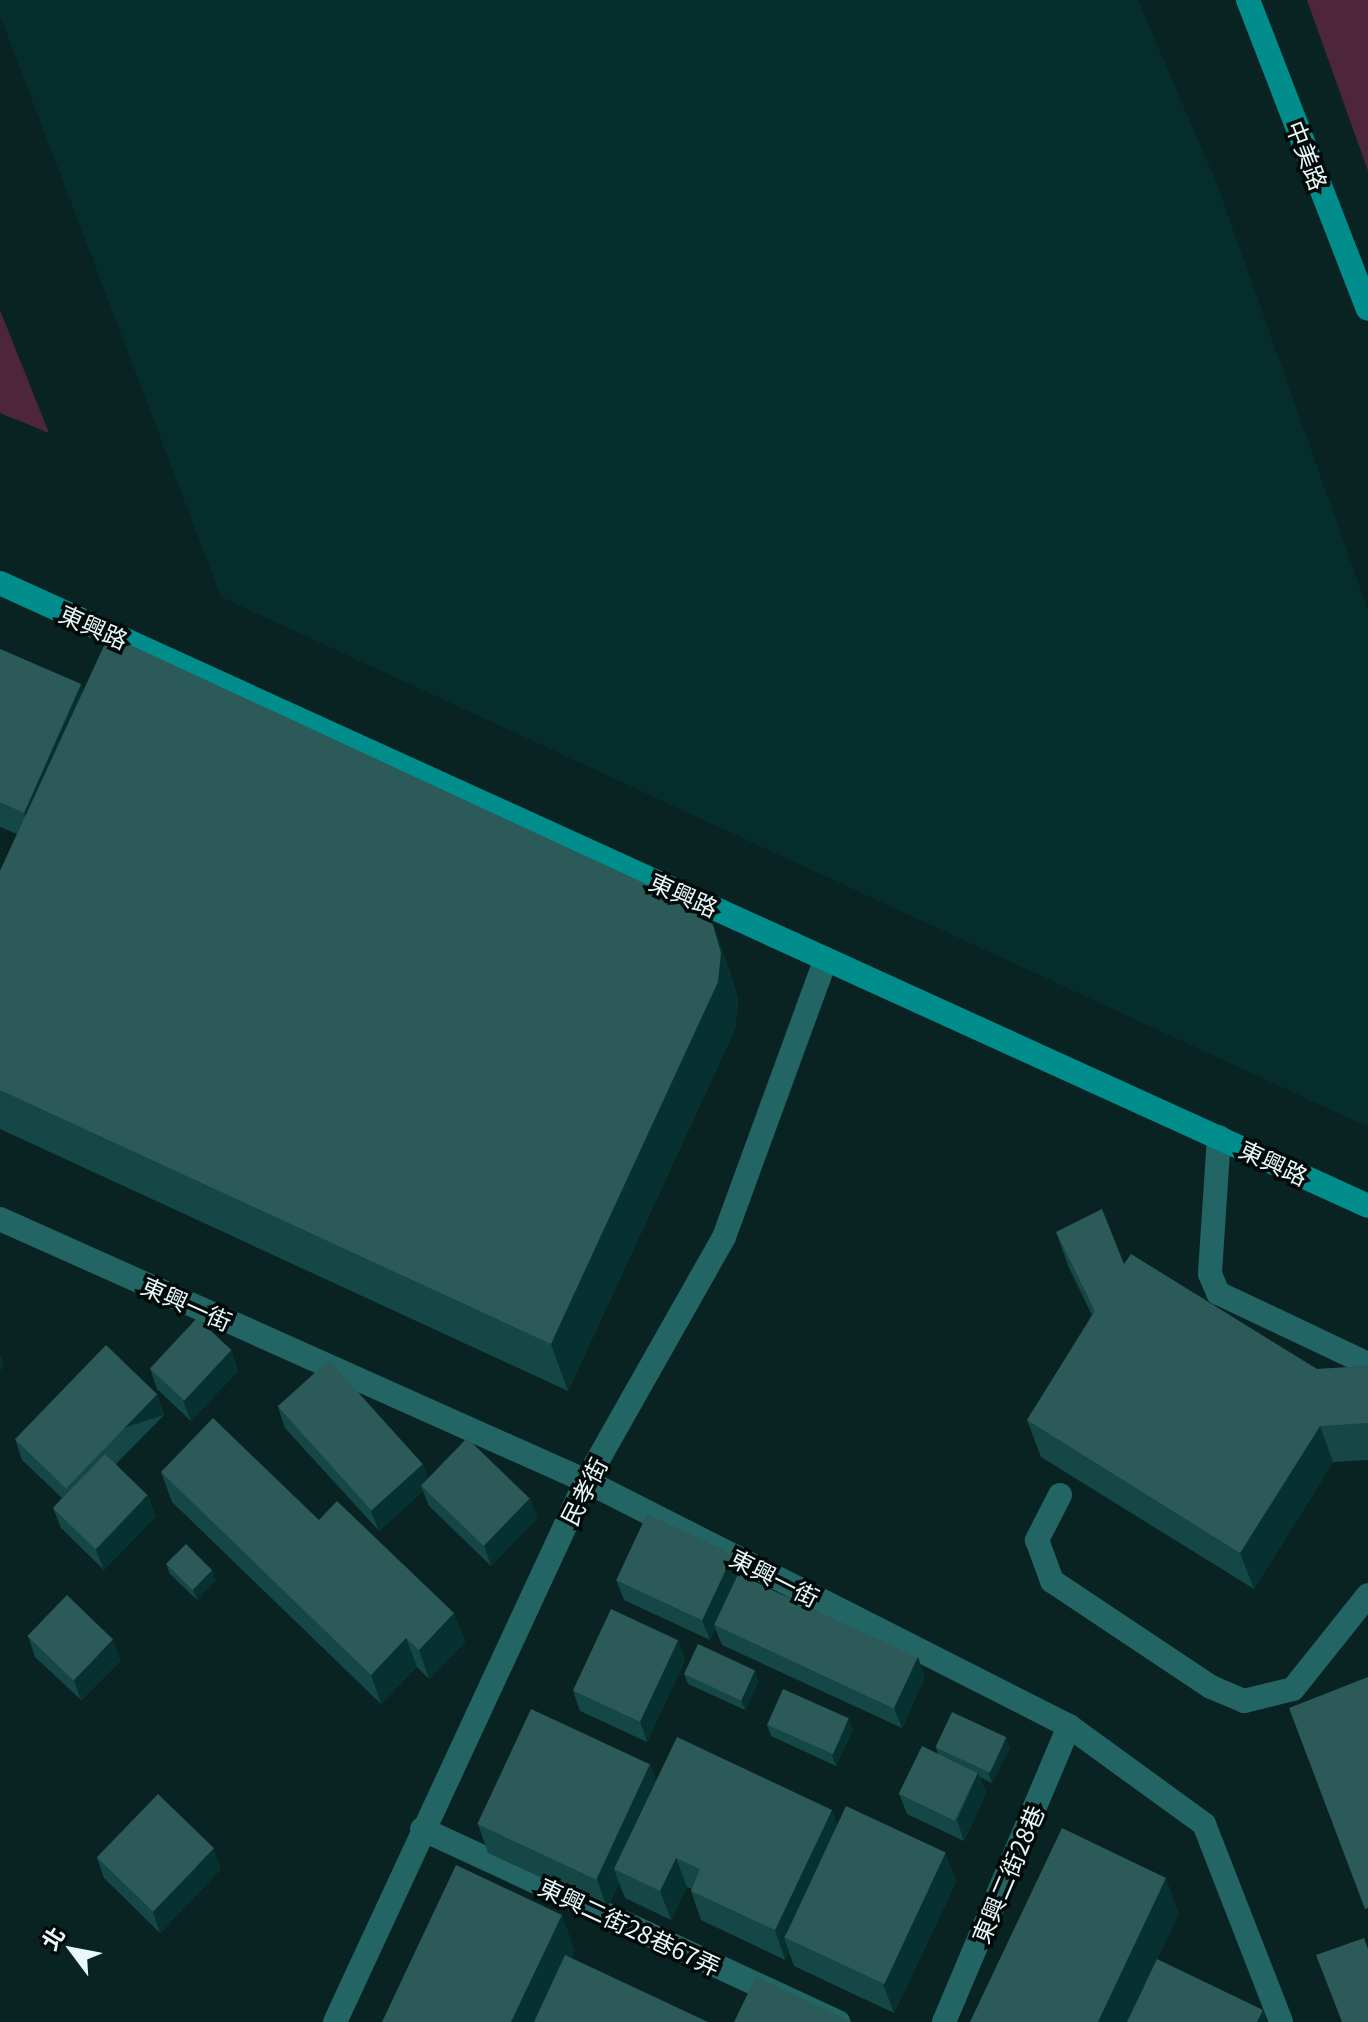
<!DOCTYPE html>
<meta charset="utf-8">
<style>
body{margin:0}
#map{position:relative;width:1368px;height:2022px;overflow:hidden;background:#082322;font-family:Georgia,"Noto Sans TC",serif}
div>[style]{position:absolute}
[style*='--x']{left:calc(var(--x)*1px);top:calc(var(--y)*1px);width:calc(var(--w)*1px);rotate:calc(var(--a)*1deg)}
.built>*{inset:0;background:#052d2c}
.green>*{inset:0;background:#4e263c}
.lane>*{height:24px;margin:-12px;padding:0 12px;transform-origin:12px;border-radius:12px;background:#226564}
.street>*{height:24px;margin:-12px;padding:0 12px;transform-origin:12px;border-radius:12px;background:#226564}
.secondary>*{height:24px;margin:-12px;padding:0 12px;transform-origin:12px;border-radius:12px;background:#008d8c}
.wall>*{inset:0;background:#144746}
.shaded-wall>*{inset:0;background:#063130;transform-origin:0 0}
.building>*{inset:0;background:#2b5a59;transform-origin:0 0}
span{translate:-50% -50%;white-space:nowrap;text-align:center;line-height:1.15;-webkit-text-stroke:7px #020a0a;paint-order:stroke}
.street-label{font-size:24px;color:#e8f7f7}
.north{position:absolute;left:32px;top:1910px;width:80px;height:80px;-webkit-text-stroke:6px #020a0a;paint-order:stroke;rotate:302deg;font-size:22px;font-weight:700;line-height:32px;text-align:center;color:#e8f7f7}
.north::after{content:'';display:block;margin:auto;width:28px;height:36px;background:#e8f7f7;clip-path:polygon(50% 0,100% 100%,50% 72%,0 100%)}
</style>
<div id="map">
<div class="built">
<i style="clip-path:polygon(0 0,1138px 0,1217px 184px,1368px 610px,1368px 1127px,221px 597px,0 16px)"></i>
</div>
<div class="green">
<i style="clip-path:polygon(1307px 0,1368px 0,1368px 171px)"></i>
<i style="clip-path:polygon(0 310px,49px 433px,0 413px)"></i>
</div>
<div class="lane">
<i style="--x:1219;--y:1137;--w:137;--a:93.8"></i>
<i style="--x:1210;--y:1274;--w:21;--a:67"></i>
<i style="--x:1218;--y:1293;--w:166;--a:25.3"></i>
<i style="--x:1060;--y:1495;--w:51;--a:117.1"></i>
<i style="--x:1037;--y:1540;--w:44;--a:69.9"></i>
<i style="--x:1052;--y:1581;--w:191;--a:33.7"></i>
<i style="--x:1211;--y:1687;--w:36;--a:23"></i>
<i style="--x:1244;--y:1701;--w:50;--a:-13.8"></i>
<i style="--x:1293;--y:1689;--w:120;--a:-51.4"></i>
<i style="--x:422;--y:1829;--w:459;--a:24.9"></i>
</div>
<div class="street">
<i style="--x:0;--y:1219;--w:642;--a:24.09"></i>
<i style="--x:586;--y:1481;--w:542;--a:26.9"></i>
<i style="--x:1069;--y:1726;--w:167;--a:36"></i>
<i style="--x:1204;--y:1824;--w:212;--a:68.7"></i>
<i style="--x:335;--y:2022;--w:596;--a:-65.11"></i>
<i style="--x:586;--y:1481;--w:280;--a:-60.5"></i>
<i style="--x:724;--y:1237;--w:296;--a:-69.9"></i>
<i style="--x:944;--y:2022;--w:321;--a:-67.1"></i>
</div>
<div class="secondary">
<i style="--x:1248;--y:0;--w:331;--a:68.8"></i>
<i style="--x:0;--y:583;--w:1503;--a:24.48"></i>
</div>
<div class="wall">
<i style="clip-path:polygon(0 649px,81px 684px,83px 691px,713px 925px,730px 972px,738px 1000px,735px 1029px,568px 1391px,0 1129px,0 871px,17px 834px,0 827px)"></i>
<i style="clip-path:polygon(1056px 1232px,1124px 1264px,1317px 1369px,1368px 1366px,1368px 1460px,1333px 1462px,1254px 1589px,1041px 1457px,1027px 1420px,1092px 1315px,1069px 1268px)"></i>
<i style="clip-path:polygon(231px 1350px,238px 1371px,191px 1421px,157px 1389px,150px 1368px)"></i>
<i style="clip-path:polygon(157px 1394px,164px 1415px,116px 1464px,156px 1516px,104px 1570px,61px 1528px,53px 1508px,62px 1498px,22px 1460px,15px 1439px)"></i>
<i style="clip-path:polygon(278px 1407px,423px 1464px,428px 1479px,530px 1498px,537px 1518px,491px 1566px,429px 1506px,423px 1491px,379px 1531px,285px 1428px)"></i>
<i style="clip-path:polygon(161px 1472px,319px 1520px,454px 1613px,465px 1642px,429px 1679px,417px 1667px,381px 1704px,172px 1502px)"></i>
<i style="clip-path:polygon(733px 1554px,740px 1575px,925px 1677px,902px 1728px,722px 1645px,715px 1628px,710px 1640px,624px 1600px,616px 1580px)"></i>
<i style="clip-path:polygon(166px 1564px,216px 1580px,197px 1600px,170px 1574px)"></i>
<i style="clip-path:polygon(28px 1636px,121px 1660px,81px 1700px,35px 1657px)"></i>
<i style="clip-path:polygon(678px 1640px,685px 1660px,647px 1742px,580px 1711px,573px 1691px)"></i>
<i style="clip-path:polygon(684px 1674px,759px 1681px,745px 1710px,688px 1684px)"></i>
<i style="clip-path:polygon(767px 1725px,853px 1729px,836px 1766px,771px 1736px)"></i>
<i style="clip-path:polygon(1010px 1747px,992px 1783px,980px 1777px,986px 1793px,964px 1841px,907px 1814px,899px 1794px,938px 1754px,936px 1748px)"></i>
<i style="clip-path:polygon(650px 1764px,656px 1781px,832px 1810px,837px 1825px,945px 1853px,956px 1882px,894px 2013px,794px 1966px,789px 1952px,785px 1960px,701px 1920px,691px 1891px,692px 1889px,687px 1887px,671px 1920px,625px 1898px,619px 1883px,607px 1908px,488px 1853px,478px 1824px)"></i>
<i style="clip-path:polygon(97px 1858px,221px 1869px,160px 1933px,104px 1878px)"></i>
</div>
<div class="shaded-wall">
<i style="clip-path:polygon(81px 684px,92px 713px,35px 842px,24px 813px)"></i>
<i style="clip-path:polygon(713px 925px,730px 972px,738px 1000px,735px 1029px,568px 1391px,551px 1344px)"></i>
<i style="clip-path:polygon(231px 1350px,238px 1371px,191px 1421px,183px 1401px)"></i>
<i style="clip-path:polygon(0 1354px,4px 1366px,0 1371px)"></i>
<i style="left:157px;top:1394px;width:22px;height:132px;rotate:72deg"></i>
<i style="clip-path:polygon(1320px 1426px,1333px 1462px,1254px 1589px,1240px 1553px)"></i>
<i style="clip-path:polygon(423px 1464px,430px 1484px,421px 1486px,423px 1491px,379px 1531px,371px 1511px)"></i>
<i style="clip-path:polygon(148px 1495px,156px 1516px,104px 1570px,96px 1550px)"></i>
<i style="clip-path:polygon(530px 1498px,537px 1518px,491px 1566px,484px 1545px)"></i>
<i style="clip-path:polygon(733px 1554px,740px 1574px,716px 1626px,714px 1625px,715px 1628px,710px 1640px,702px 1620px)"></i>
<i style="clip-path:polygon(212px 1570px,216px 1580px,197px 1600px,193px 1590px)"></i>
<i style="clip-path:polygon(454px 1613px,465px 1642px,429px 1679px,419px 1650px)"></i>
<i style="clip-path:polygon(406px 1638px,417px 1667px,381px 1704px,371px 1675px)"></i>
<i style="clip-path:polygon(113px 1640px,121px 1660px,81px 1700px,74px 1680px)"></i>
<i style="clip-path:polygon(678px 1640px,685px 1660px,647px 1742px,640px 1721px)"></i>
<i style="clip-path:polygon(918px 1657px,925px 1677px,902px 1728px,894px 1708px)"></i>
<i style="clip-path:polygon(755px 1671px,759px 1681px,745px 1710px,741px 1700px)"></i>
<i style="clip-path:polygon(849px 1719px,853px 1729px,836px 1766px,832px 1756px)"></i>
<i style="clip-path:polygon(1006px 1737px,1010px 1747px,992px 1783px,988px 1772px)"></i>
<i style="clip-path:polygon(650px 1764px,660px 1793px,614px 1869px,619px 1883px,607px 1908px,597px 1879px)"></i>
<i style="clip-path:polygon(978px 1773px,986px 1793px,964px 1841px,957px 1820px)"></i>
<i style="clip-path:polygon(832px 1810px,842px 1839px,784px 1937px,789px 1952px,785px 1960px,775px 1930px)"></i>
<i style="clip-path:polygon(214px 1849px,221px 1869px,160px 1933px,153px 1912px)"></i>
<i style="clip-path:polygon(945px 1853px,956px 1882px,894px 2013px,883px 1984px)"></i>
<i style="clip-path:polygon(676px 1858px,687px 1887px,671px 1920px,660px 1891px)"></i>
<i style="clip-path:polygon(1166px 1878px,1179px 1914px,1128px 2022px,1098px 2022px)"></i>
<i style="clip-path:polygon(562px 1915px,575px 1951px,542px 2022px,511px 2022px)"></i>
<i style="clip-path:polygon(1263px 2010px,1267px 2022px,1257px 2022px)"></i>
</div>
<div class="building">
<i style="clip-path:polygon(109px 635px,700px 909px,713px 925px,721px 953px,718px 982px,551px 1344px,0 1090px,0 871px)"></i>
<i style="clip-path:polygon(0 649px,81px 684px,24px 813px,0 802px)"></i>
<i style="clip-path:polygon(1102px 1209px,1124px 1264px,1131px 1254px,1317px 1369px,1368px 1366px,1368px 1423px,1320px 1426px,1240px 1553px,1027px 1420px,1095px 1311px,1056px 1232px)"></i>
<i style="left:197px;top:1318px;width:47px;height:69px;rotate:43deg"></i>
<i style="left:106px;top:1345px;width:71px;height:131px;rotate:44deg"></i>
<i style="left:329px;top:1360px;width:140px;height:69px;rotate:48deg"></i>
<i style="clip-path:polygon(213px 1418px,319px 1520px,337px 1501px,454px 1613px,419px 1650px,406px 1638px,371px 1675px,161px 1472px)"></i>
<i style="left:467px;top:1438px;width:87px;height:66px;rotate:44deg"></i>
<i style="left:105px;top:1454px;width:59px;height:75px;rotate:44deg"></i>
<i style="left:647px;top:1514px;width:95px;height:73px;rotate:25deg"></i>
<i style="left:186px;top:1544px;width:37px;height:28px;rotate:45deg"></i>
<i style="left:738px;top:1574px;width:198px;height:56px;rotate:25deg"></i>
<i style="left:67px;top:1595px;width:64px;height:57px;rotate:44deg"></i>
<i style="left:611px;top:1609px;width:74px;height:90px;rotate:25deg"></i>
<i style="left:698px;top:1644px;width:63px;height:33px;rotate:25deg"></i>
<i style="clip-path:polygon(1368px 1677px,1368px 1908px,1365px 1909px,1289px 1708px)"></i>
<i style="left:783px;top:1689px;width:72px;height:39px;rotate:24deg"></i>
<i style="left:531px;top:1709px;width:131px;height:127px;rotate:25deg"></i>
<i style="left:952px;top:1712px;width:60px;height:39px;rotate:25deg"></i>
<i style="clip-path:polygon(677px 1737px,832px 1810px,775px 1930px,691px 1891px,700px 1869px,676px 1858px,660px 1891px,614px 1869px)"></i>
<i style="left:922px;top:1746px;width:62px;height:53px;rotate:26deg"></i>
<i style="left:158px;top:1794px;width:78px;height:88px;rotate:44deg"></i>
<i style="left:846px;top:1806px;width:110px;height:145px;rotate:25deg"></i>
<i style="clip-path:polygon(1062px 1828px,1166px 1878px,1098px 2022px,970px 2022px)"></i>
<i style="clip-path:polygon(456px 1865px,562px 1915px,511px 2022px,382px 2022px)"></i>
<i style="clip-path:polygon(1364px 1938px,1368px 1949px,1368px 2022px,1342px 2022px,1316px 1955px)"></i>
<i style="clip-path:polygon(565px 1955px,708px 2022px,534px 2022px)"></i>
<i style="clip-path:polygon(1157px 1959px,1263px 2010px,1257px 2022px,1127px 2022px)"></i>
<i style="clip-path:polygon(756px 1977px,852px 2022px,734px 2022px)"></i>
</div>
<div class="street-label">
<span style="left:1308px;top:155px;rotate:69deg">中美路</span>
<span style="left:94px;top:626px;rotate:24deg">東興路</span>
<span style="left:684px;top:894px;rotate:24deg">東興路</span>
<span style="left:1274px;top:1162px;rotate:25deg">東興路</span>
<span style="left:187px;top:1303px;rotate:24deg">東興一街</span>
<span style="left:583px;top:1491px;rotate:-63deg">民孝街</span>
<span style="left:775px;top:1577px;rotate:27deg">東興一街</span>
<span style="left:1007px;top:1874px;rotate:-67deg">東興二街28巷</span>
<span style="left:630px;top:1926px;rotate:25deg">東興二街28巷67弄</span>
</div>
<div class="north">北</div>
</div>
